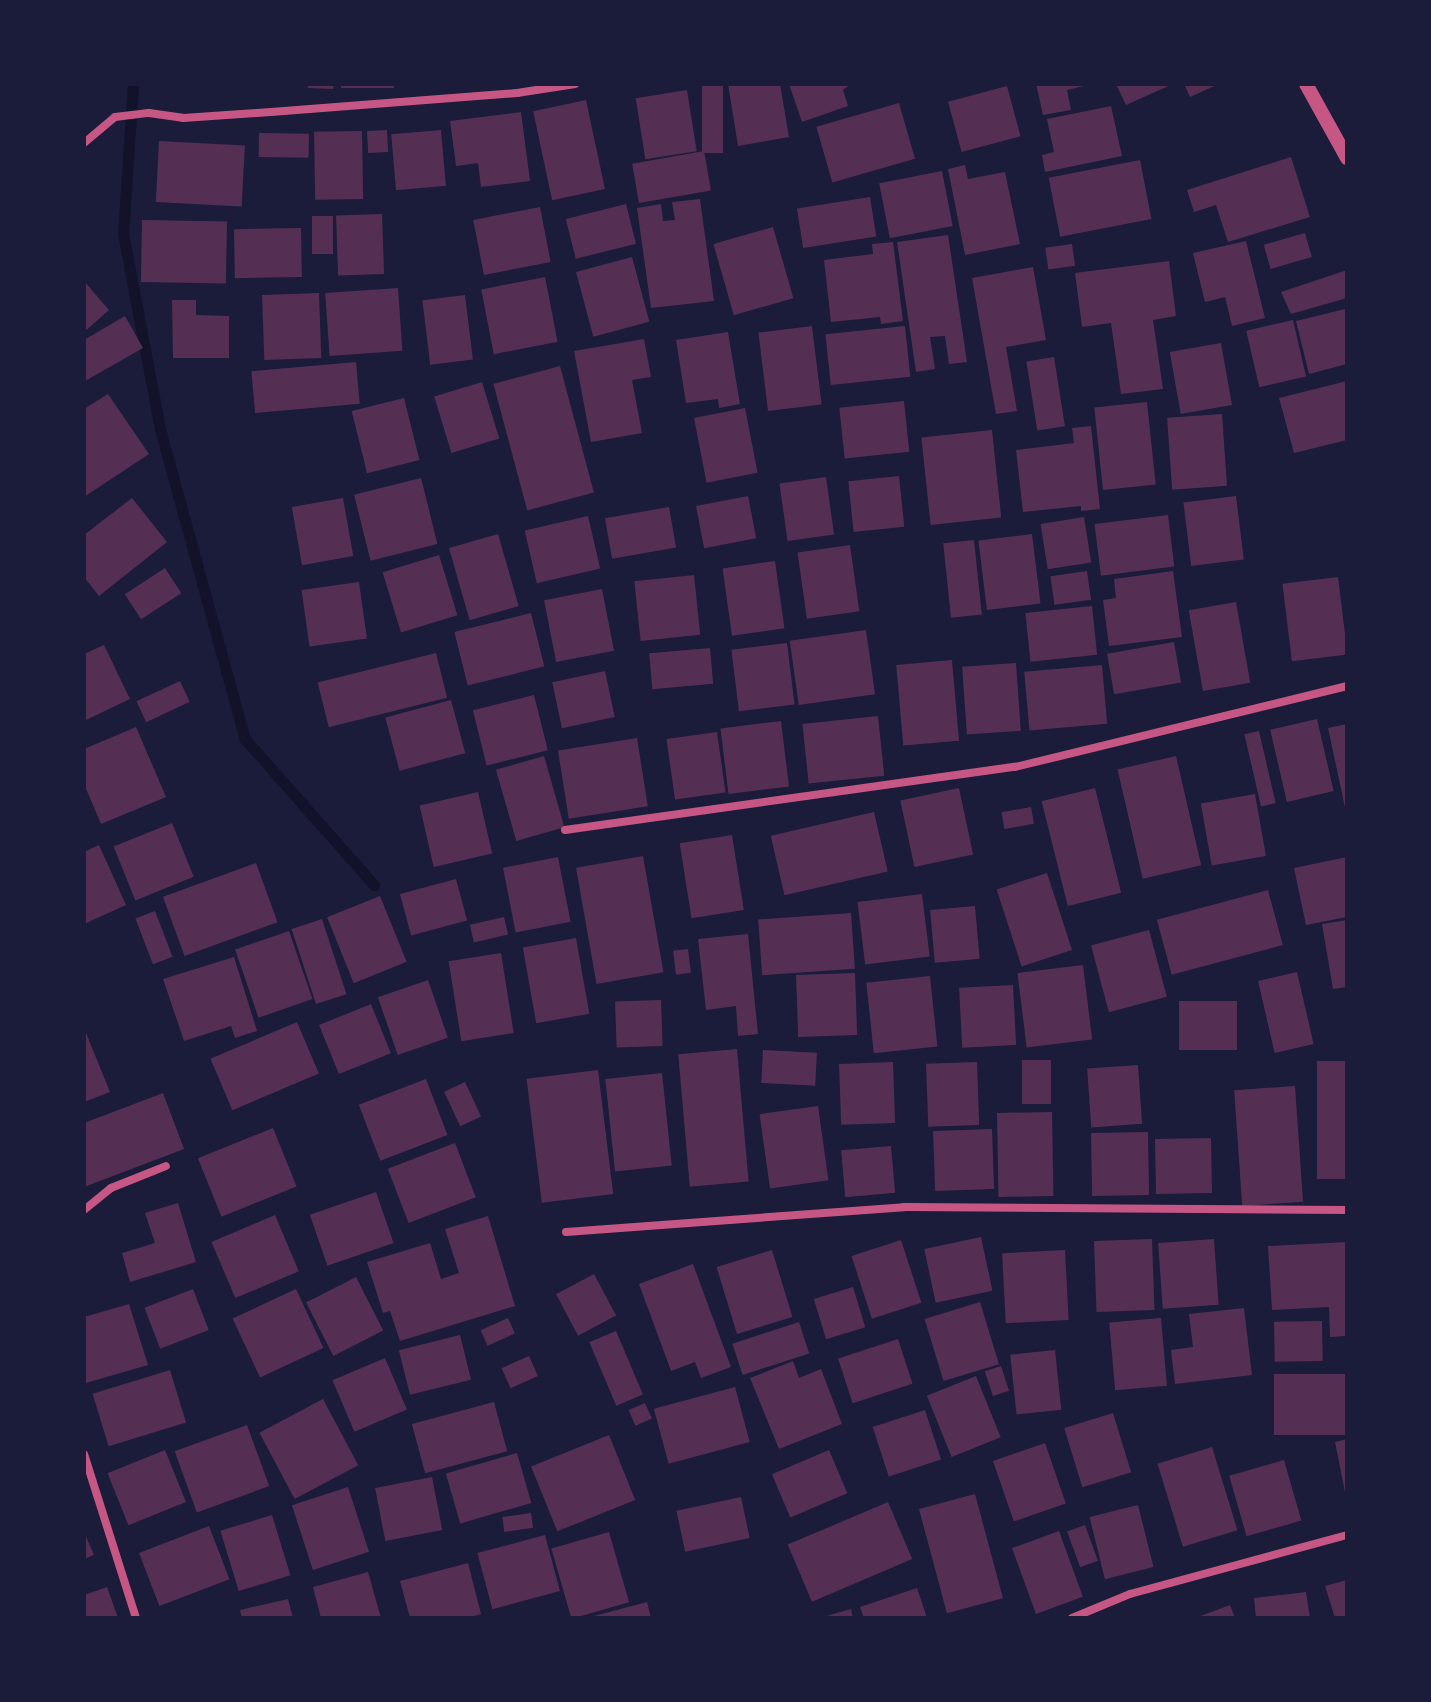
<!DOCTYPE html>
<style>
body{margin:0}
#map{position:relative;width:1431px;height:1702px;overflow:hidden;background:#1b1b3a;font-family:Raleway,sans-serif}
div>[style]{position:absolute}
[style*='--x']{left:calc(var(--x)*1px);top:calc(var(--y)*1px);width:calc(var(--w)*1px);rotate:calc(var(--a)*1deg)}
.stream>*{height:11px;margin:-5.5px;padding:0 5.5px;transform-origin:5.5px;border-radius:5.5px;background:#12122b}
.building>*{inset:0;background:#542f53;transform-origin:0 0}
.minor>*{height:8px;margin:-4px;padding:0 4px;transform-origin:4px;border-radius:4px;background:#c65784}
.tertiary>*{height:14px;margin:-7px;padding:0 7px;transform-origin:7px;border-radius:7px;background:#c65784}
span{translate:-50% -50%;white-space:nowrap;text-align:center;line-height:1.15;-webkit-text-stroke:8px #1b1b3a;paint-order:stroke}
.frame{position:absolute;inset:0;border:86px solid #1b1b3a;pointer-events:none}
</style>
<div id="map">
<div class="stream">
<i style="--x:133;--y:84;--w:149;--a:93.8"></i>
<i style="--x:123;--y:233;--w:199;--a:79.3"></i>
<i style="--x:160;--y:429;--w:321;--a:74.7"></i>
<i style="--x:245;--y:739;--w:195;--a:48.5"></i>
</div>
<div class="building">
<i style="clip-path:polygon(308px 84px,334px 84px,333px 89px,308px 88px)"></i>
<i style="left:341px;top:84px;width:53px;height:4px"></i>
<i style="left:702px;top:84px;width:21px;height:69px"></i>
<i style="clip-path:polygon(728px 84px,780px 84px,789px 137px,738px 146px)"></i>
<i style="clip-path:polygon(789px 84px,851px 84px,843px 90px,848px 106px,802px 122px)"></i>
<i style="clip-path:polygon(1036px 84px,1088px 84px,1088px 85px,1067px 90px,1071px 110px,1043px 115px)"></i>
<i style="clip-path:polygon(1116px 84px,1173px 84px,1126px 105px)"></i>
<i style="clip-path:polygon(1184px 84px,1219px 84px,1190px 97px)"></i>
<i style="left:1007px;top:86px;width:52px;height:61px;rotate:75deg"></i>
<i style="left:687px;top:90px;width:62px;height:52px;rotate:81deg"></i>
<i style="left:586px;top:100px;width:91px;height:54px;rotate:78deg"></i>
<i style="left:899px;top:103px;width:58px;height:86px;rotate:74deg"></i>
<i style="clip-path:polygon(1111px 106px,1122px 156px,1045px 172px,1042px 155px,1054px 152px,1047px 119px)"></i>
<i style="clip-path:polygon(521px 112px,530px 181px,481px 187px,478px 163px,456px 166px,450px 121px)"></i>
<i style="left:387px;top:130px;width:22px;height:20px;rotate:87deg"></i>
<i style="left:441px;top:130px;width:56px;height:50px;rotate:85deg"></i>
<i style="left:362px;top:131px;width:68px;height:48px;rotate:89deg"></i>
<i style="left:259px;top:133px;width:50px;height:24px;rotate:1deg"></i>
<i style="left:159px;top:141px;width:86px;height:61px;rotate:3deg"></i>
<i style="left:704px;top:151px;width:40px;height:73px;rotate:80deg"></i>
<i style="clip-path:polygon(1291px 157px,1310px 217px,1228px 242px,1216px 205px,1194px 212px,1187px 190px)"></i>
<i style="left:1140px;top:160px;width:60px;height:93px;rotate:79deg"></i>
<i style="clip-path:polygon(965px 165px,968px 179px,1005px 172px,1020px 244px,965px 255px,948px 169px)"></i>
<i style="left:942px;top:171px;width:56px;height:64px;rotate:79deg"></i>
<i style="left:870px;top:197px;width:40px;height:74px;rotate:81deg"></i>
<i style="clip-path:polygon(700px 199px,714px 301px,651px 308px,637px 208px,661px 204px,663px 221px,675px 220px,672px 202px)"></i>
<i style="left:626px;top:204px;width:41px;height:62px;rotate:76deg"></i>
<i style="left:540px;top:207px;width:56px;height:68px;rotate:79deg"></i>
<i style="left:382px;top:214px;width:60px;height:46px;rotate:88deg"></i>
<i style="left:312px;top:216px;width:21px;height:38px"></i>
<i style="left:142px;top:220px;width:85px;height:62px;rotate:1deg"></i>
<i style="left:773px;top:227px;width:74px;height:62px;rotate:74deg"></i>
<i style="left:301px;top:228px;width:49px;height:67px;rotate:89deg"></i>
<i style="left:1305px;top:233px;width:25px;height:43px;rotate:74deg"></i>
<i style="clip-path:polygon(948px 235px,967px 362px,949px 364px,945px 336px,930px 337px,935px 369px,916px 372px,897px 242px)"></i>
<i style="clip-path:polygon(1246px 241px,1265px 318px,1232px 326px,1225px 297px,1205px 302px,1193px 253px)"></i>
<i style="clip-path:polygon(893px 242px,903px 321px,881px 324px,880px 317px,831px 322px,824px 260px,873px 254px,872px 244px)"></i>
<i style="left:1072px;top:244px;width:22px;height:27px;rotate:82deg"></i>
<i style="left:632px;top:257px;width:67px;height:58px;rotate:75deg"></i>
<i style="clip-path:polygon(1169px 261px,1176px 316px,1153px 320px,1163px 389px,1121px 394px,1111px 323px,1082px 327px,1075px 273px)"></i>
<i style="clip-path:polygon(1033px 267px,1046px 340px,1006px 347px,1017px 411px,996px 414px,972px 278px)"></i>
<i style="clip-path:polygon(1347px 270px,1347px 298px,1291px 314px,1281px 292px)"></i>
<i style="left:545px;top:277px;width:66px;height:65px;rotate:79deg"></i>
<i style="clip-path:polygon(84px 281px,109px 310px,84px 332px)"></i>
<i style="left:398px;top:288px;width:63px;height:73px;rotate:86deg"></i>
<i style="left:319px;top:293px;width:65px;height:57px;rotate:88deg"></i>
<i style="left:465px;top:295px;width:65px;height:43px;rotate:83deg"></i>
<i style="clip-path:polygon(172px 300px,196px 300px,196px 315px,229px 316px,229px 358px,173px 358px)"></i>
<i style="clip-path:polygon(1345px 309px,1347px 364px,1309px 374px,1296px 321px)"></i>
<i style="clip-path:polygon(125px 316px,143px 348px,85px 381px,84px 340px)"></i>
<i style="left:1293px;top:320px;width:58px;height:48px;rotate:77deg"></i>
<i style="left:812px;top:326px;width:79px;height:54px;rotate:83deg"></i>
<i style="left:905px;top:326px;width:51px;height:80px;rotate:84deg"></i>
<i style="clip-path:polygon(728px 332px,740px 404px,719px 408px,718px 399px,686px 403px,676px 340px)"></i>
<i style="clip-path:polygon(644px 339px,651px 377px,632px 380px,642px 433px,591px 442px,574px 351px)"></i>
<i style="left:1221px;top:343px;width:63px;height:52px;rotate:80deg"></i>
<i style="left:1054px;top:357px;width:70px;height:28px;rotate:81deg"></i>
<i style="left:356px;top:362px;width:42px;height:105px;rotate:85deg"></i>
<i style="left:560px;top:366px;width:131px;height:69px;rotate:75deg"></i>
<i style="clip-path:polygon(1347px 381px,1347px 440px,1294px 453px,1279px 398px)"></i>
<i style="left:482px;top:382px;width:59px;height:50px;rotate:73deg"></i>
<i style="clip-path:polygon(108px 394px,149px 454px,84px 497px,84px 409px)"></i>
<i style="left:404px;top:398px;width:64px;height:54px;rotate:76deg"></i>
<i style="left:904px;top:401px;width:51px;height:65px;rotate:84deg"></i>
<i style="left:1147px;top:402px;width:83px;height:53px;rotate:84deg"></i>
<i style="left:745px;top:408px;width:66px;height:52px;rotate:79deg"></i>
<i style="left:1222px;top:414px;width:72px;height:55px;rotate:86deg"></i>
<i style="clip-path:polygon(1091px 426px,1100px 509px,1081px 511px,1081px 506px,1023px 512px,1016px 450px,1074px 443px,1072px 428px)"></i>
<i style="left:992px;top:430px;width:88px;height:71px;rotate:84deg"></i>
<i style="left:899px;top:476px;width:51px;height:51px;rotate:84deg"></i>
<i style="left:826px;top:477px;width:58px;height:47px;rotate:82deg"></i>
<i style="left:421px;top:478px;width:68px;height:69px;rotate:76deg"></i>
<i style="left:748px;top:496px;width:43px;height:53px;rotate:79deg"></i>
<i style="left:1236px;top:496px;width:64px;height:53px;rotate:83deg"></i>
<i style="clip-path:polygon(132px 498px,167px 542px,99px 596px,84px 577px,84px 535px)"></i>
<i style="left:343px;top:498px;width:59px;height:52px;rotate:80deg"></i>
<i style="left:669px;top:507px;width:41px;height:65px;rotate:80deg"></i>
<i style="left:1168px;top:515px;width:52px;height:74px;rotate:83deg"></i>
<i style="left:588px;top:516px;width:54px;height:65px;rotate:77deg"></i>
<i style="left:1084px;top:517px;width:46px;height:44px;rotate:81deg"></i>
<i style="left:498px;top:534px;width:75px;height:51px;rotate:74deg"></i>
<i style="left:1032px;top:534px;width:70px;height:54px;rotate:83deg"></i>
<i style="left:974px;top:540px;width:75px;height:31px;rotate:84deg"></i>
<i style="left:850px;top:545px;width:67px;height:53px;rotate:82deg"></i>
<i style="left:439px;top:555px;width:63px;height:59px;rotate:73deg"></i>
<i style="left:775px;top:561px;width:68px;height:53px;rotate:82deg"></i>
<i style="left:165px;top:568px;width:30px;height:48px;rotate:57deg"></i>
<i style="left:1087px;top:571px;width:29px;height:37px;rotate:82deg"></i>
<i style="clip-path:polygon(1173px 571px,1182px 637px,1109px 646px,1103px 600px,1116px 598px,1114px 579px)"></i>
<i style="left:694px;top:575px;width:60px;height:60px;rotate:84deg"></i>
<i style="left:1338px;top:577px;width:78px;height:56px;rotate:83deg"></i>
<i style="left:359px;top:582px;width:57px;height:58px;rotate:82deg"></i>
<i style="left:602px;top:589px;width:63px;height:59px;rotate:79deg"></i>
<i style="left:1236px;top:602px;width:82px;height:48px;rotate:80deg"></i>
<i style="left:1092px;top:606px;width:49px;height:67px;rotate:84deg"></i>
<i style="left:531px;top:613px;width:55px;height:79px;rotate:76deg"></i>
<i style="left:866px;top:630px;width:65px;height:77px;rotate:82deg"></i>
<i style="left:1174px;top:642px;width:41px;height:68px;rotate:80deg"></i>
<i style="left:787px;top:643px;width:62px;height:56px;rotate:83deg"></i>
<i style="clip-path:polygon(104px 645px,130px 699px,84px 721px,84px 654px)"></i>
<i style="left:710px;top:648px;width:36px;height:61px;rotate:85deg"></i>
<i style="left:436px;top:653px;width:46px;height:122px;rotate:76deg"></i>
<i style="left:952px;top:660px;width:81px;height:56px;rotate:85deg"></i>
<i style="left:1016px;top:663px;width:68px;height:54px;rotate:86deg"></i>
<i style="left:1102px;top:665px;width:59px;height:78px;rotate:85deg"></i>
<i style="left:605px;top:671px;width:47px;height:54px;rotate:78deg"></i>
<i style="left:180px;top:681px;width:23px;height:48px;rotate:65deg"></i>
<i style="left:534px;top:695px;width:57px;height:63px;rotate:76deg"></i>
<i style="left:451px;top:700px;width:55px;height:68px;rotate:75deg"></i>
<i style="left:878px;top:716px;width:60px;height:76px;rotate:84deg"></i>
<i style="left:1317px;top:719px;width:74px;height:48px;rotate:77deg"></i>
<i style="left:781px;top:721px;width:66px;height:61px;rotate:83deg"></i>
<i style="clip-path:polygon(1347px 724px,1347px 812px,1346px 812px,1328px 728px)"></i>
<i style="clip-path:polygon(136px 727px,166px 797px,101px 824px,84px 784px,84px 749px)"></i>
<i style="left:1259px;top:731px;width:74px;height:15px;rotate:77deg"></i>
<i style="left:717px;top:732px;width:61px;height:51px;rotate:82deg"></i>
<i style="left:637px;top:738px;width:69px;height:80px;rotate:81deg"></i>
<i style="left:544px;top:756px;width:74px;height:50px;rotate:74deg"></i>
<i style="left:1176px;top:756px;width:112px;height:60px;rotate:77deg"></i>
<i style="left:959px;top:788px;width:68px;height:60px;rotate:78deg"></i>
<i style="left:1095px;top:788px;width:108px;height:55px;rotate:76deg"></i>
<i style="left:478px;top:792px;width:63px;height:60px;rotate:77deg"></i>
<i style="left:1255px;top:794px;width:63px;height:55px;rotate:80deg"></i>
<i style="left:1031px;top:807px;width:17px;height:30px;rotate:80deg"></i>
<i style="left:874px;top:812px;width:61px;height:106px;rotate:77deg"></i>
<i style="left:172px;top:823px;width:58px;height:63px;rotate:68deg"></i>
<i style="left:732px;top:835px;width:76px;height:53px;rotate:81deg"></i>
<i style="clip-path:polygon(99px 845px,126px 905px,84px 924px,84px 852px)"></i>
<i style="left:643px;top:856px;width:118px;height:68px;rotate:80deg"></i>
<i style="left:558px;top:857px;width:66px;height:56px;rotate:79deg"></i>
<i style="clip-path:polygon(1347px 857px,1347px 917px,1306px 925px,1294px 868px)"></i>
<i style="left:256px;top:863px;width:63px;height:99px;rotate:70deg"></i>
<i style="left:1047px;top:873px;width:81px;height:53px;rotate:72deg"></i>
<i style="left:456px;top:879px;width:43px;height:58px;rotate:75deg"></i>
<i style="left:1268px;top:890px;width:57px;height:115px;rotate:75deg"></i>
<i style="left:922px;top:894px;width:63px;height:65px;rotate:83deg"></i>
<i style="left:380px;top:896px;width:71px;height:57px;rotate:68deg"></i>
<i style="left:975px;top:906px;width:53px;height:45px;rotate:85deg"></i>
<i style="left:155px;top:911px;width:49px;height:21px;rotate:69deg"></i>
<i style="left:851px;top:913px;width:56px;height:93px;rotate:86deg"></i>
<i style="left:504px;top:917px;width:18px;height:35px;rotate:77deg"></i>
<i style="left:322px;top:919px;width:79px;height:32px;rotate:72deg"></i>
<i style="clip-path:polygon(1347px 920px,1347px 987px,1333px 989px,1322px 924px)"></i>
<i style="left:1149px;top:930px;width:69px;height:60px;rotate:75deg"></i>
<i style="left:289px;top:931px;width:72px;height:57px;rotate:71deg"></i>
<i style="clip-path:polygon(748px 934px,758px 1034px,738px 1036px,736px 1006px,706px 1010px,698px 939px)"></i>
<i style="left:576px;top:938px;width:77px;height:54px;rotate:80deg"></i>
<i style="left:688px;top:949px;width:24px;height:15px;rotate:83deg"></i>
<i style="left:501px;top:953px;width:81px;height:53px;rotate:81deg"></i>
<i style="clip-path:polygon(234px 957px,257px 1031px,235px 1038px,231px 1026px,184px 1041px,163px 979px)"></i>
<i style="left:1083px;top:965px;width:75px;height:66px;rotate:83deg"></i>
<i style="left:1297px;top:972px;width:74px;height:40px;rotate:77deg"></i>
<i style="left:855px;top:973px;width:62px;height:59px;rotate:88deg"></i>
<i style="left:930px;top:976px;width:71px;height:64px;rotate:84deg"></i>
<i style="left:428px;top:980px;width:61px;height:53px;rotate:71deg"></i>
<i style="left:1013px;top:985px;width:60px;height:54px;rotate:87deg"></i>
<i style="left:661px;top:1000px;width:46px;height:46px;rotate:88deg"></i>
<i style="left:1179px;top:1001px;width:58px;height:49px"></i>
<i style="left:371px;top:1004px;width:53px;height:56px;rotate:68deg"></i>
<i style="left:297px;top:1022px;width:56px;height:94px;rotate:67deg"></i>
<i style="clip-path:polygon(84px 1028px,110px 1092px,84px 1102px)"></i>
<i style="left:737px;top:1049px;width:133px;height:59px;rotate:85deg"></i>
<i style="left:763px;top:1050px;width:54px;height:33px;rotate:3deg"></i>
<i style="left:1022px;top:1060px;width:29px;height:44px"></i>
<i style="left:1347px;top:1061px;width:118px;height:30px;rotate:90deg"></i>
<i style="left:893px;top:1062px;width:61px;height:54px;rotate:88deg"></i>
<i style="left:977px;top:1062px;width:63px;height:51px;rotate:88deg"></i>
<i style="left:1138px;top:1065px;width:59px;height:51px;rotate:86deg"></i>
<i style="left:598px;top:1070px;width:125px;height:72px;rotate:83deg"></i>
<i style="left:662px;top:1073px;width:93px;height:57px;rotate:84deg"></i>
<i style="left:426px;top:1079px;width:60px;height:72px;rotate:69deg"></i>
<i style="left:465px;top:1082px;width:38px;height:23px;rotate:65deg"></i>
<i style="left:1295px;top:1086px;width:116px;height:61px;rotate:86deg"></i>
<i style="clip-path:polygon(163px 1093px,184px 1149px,84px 1187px,84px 1123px)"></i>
<i style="left:818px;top:1106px;width:75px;height:59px;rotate:82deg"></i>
<i style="left:1052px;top:1112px;width:84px;height:55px;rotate:89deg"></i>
<i style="left:273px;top:1128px;width:63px;height:81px;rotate:68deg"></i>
<i style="left:992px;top:1129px;width:60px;height:59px;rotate:88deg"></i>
<i style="left:1148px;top:1132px;width:63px;height:57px;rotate:89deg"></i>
<i style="left:1211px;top:1138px;width:55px;height:56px;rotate:89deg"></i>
<i style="left:455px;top:1143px;width:58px;height:72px;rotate:69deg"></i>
<i style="left:891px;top:1146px;width:47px;height:50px;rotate:85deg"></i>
<i style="left:376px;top:1192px;width:54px;height:70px;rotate:71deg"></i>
<i style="clip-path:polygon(178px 1203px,196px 1262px,130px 1282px,122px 1253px,155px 1243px,145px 1213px)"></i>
<i style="left:275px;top:1215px;width:61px;height:69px;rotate:67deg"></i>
<i style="clip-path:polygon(488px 1216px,515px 1306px,400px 1341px,390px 1311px,383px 1313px,367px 1262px,430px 1243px,441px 1279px,459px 1273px,445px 1229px)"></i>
<i style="left:981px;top:1237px;width:55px;height:58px;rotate:78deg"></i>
<i style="left:1152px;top:1239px;width:71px;height:58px;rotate:88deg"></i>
<i style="left:1214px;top:1239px;width:66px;height:56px;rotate:86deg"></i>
<i style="left:901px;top:1240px;width:66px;height:52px;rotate:72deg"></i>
<i style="clip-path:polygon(1347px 1242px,1347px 1336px,1330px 1337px,1329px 1307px,1272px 1310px,1268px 1246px)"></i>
<i style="left:772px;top:1250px;width:70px;height:58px;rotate:73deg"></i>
<i style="left:1065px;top:1250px;width:70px;height:63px;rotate:87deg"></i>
<i style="clip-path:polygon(693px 1264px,731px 1367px,701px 1378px,695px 1362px,671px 1371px,639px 1284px)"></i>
<i style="left:594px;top:1274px;width:47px;height:43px;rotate:62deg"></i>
<i style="left:356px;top:1277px;width:60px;height:56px;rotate:63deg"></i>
<i style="left:853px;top:1287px;width:42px;height:41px;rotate:73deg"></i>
<i style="left:193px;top:1289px;width:44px;height:52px;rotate:69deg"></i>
<i style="left:296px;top:1289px;width:65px;height:70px;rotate:65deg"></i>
<i style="left:980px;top:1302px;width:65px;height:58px;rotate:73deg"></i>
<i style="clip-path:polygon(129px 1304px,148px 1365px,86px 1383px,84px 1317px)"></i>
<i style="clip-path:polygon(1244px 1308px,1252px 1375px,1175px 1384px,1171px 1350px,1193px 1347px,1189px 1314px)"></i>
<i style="left:508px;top:1318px;width:17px;height:30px;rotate:66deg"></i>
<i style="left:1161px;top:1318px;width:68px;height:52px;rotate:85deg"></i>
<i style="left:1322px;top:1321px;width:40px;height:48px;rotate:89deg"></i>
<i style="left:799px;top:1322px;width:33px;height:70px;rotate:72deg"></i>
<i style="left:616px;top:1331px;width:69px;height:29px;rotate:67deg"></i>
<i style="left:460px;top:1335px;width:46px;height:63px;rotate:76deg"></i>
<i style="left:898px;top:1339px;width:47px;height:63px;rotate:72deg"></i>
<i style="left:1055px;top:1350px;width:60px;height:45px;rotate:84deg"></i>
<i style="left:529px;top:1356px;width:22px;height:30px;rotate:66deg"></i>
<i style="left:385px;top:1358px;width:56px;height:57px;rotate:67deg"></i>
<i style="clip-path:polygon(793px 1361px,799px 1378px,821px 1369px,842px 1424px,779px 1449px,750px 1378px)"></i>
<i style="left:1001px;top:1366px;width:26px;height:17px;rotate:72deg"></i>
<i style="left:170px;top:1370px;width:55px;height:81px;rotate:73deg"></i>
<i style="left:1347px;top:1374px;width:61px;height:73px;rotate:90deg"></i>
<i style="left:976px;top:1376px;width:66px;height:53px;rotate:68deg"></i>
<i style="left:735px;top:1387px;width:57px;height:84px;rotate:75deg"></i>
<i style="left:323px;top:1399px;width:75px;height:72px;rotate:62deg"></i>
<i style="left:494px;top:1402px;width:51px;height:85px;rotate:75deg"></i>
<i style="left:645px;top:1403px;width:17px;height:18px;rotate:66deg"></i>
<i style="left:925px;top:1410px;width:52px;height:55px;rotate:72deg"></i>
<i style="left:1113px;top:1413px;width:62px;height:51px;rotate:73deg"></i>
<i style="left:247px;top:1425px;width:65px;height:77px;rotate:70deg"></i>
<i style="left:609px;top:1435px;width:70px;height:84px;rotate:68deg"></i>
<i style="clip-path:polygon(1347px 1439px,1347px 1497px,1346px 1497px,1335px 1442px)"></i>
<i style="left:1045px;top:1443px;width:64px;height:55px;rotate:71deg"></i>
<i style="left:1212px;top:1447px;width:87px;height:57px;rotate:73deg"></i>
<i style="left:165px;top:1450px;width:56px;height:62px;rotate:68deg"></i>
<i style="left:829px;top:1450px;width:47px;height:62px;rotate:67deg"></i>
<i style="left:517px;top:1453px;width:52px;height:74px;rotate:74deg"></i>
<i style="left:1284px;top:1460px;width:63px;height:57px;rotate:74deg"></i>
<i style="left:432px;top:1477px;width:54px;height:58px;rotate:79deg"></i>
<i style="left:348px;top:1487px;width:68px;height:59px;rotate:72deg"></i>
<i style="left:975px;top:1494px;width:108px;height:58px;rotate:75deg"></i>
<i style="left:741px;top:1497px;width:42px;height:66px;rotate:78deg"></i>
<i style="left:888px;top:1502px;width:62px;height:109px;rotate:67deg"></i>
<i style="left:1138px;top:1505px;width:64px;height:50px;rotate:76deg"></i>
<i style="left:531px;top:1513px;width:15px;height:29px;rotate:82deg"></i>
<i style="left:272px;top:1515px;width:63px;height:54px;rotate:73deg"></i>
<i style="left:1085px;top:1525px;width:38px;height:19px;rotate:70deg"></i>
<i style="left:209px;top:1526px;width:57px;height:75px;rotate:69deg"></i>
<i style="left:1059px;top:1531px;width:70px;height:50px;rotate:70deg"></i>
<i style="clip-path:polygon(84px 1532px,94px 1555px,84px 1559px)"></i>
<i style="left:609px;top:1532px;width:73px;height:60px;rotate:74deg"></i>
<i style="left:545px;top:1535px;width:58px;height:70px;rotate:75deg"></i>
<i style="clip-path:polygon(468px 1563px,481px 1614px,467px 1618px,410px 1618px,400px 1581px)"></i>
<i style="clip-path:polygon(368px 1572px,381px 1618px,321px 1618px,313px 1587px)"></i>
<i style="clip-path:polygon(1347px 1580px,1347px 1618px,1335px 1618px,1325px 1586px)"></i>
<i style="clip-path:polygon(107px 1587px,118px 1618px,84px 1618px,84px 1595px)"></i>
<i style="clip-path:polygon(917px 1588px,927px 1618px,864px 1618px,860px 1607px)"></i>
<i style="clip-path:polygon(1306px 1592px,1310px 1618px,1256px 1618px,1254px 1598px)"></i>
<i style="clip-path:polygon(288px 1599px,293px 1618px,242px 1618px,240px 1610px)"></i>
<i style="clip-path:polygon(647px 1602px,651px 1618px,590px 1618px,590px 1617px)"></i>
<i style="clip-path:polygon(1230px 1605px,1235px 1618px,1195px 1618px)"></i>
<i style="clip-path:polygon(851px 1609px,853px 1618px,823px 1618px,823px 1617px)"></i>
</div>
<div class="minor">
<i style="--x:84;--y:143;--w:40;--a:-40"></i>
<i style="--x:115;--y:117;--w:34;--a:-7"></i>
<i style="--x:149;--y:113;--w:34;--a:8"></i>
<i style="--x:183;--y:118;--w:88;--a:-3.9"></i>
<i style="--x:271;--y:112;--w:247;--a:-4.4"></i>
<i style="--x:517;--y:93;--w:59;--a:-8.8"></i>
<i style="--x:565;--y:830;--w:454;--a:-8"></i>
<i style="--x:1015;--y:767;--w:342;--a:-13.7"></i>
<i style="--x:84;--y:1210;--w:35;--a:-39"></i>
<i style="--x:111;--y:1188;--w:59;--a:-21.8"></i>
<i style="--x:566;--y:1232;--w:339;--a:-4.2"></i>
<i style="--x:904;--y:1207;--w:443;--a:0.4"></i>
<i style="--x:84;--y:1454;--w:172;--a:72.4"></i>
<i style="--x:1072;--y:1618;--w:63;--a:-22.5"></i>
<i style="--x:1130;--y:1594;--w:225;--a:-15.2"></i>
</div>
<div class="tertiary">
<i style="--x:1306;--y:84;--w:85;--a:61"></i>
</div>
<div class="frame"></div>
</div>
